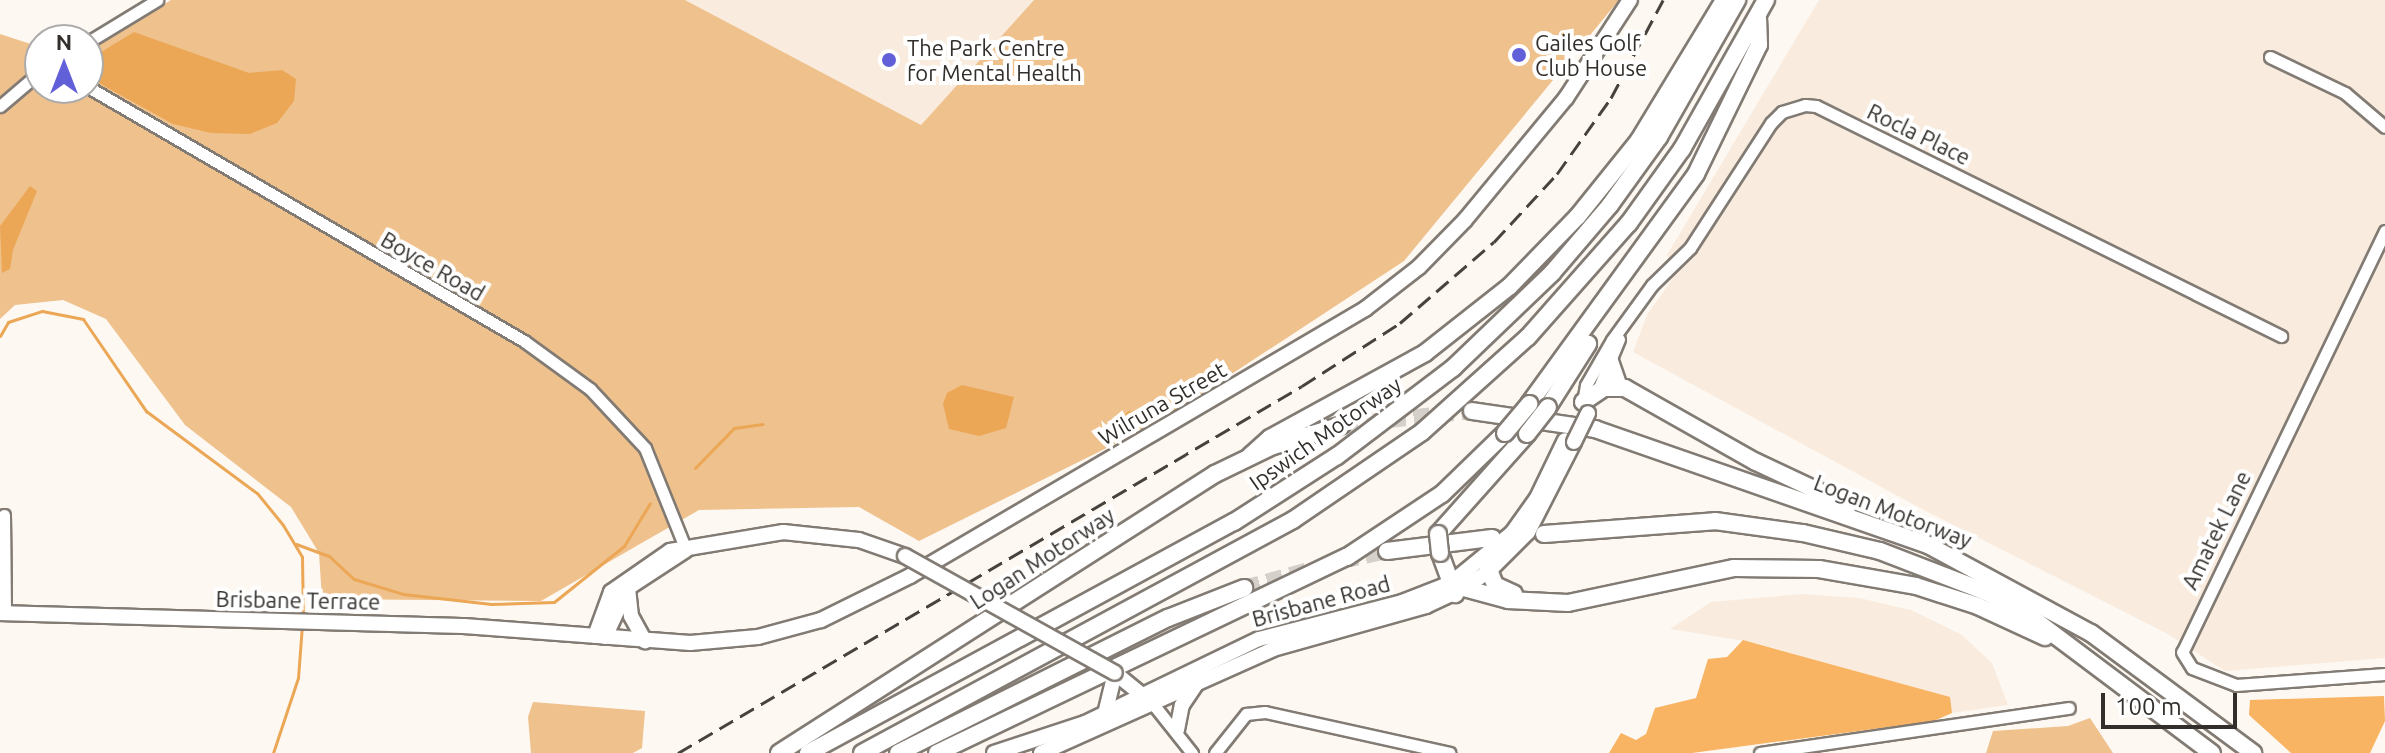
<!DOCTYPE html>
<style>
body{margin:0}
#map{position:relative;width:2385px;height:753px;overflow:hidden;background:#fef8f2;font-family:Ubuntu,sans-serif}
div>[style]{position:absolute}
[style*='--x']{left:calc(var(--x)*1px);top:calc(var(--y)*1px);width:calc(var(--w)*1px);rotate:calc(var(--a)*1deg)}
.built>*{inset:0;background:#f9ecde}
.green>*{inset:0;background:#efc18d}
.forest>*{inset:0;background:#f8b462}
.water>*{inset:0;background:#eba755}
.stream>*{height:3px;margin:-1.5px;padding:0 1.5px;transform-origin:1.5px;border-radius:1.5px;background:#eba755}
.highway-tunnel>*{height:16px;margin-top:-8px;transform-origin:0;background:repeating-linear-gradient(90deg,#d5d0ca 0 16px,transparent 0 24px)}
.roads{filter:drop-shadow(2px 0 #827b74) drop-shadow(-2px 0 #827b74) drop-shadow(0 2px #827b74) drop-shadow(0 -2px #827b74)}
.minor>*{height:11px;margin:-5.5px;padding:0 5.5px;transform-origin:5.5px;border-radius:5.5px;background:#fff}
.major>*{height:14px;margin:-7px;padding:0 7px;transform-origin:7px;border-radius:7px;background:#fff}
.highway>*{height:16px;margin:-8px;padding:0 8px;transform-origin:8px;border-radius:8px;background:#fff}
.rail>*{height:3px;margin-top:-1.5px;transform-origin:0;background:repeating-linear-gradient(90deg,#46433f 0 16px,transparent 0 24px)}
.bridges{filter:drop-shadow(2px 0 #827b74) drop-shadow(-2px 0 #827b74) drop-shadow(0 2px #827b74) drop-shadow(0 -2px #827b74)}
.major-bridge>*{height:14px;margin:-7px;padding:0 7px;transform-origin:7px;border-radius:7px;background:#fff}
.highway-bridge>*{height:16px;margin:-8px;padding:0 8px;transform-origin:8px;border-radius:8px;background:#fff}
.dots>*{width:22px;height:22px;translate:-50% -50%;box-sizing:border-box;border:4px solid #fff;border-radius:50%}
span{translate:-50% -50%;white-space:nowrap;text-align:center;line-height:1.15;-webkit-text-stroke:8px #fff;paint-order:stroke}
.poi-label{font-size:22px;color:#312e2b}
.left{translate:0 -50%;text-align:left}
.street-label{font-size:22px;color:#312e2b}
.north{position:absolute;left:24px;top:24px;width:80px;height:80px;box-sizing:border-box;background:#fff;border:2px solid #adabaa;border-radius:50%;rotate:0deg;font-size:22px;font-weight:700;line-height:32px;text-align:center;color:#312e2b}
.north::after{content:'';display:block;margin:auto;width:28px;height:36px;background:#6260d8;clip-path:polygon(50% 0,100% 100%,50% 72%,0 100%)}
.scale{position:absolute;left:2101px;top:693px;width:136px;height:36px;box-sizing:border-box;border:4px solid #312e2b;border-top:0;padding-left:10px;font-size:24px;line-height:28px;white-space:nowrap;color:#312e2b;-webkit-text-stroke:6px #fff;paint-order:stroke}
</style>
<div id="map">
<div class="built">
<i style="clip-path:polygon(685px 0,1034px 0,921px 125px)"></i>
<i style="clip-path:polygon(1819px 0,2385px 0,2385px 658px,2225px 671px,2166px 633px,1920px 508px,1633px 352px,1647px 315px,1675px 275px,1667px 255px)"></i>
<i style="clip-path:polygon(1802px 594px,1859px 598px,1911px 610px,1962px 635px,1992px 663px,2008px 705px,1952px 713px,1949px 697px,1751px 642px,1670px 629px,1711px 602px)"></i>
</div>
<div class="green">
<i style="clip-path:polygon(171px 0,685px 0,921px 125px,1034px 0,1619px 0,1404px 261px,1157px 423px,919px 541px,859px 507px,699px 510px,541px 601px,322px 599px,319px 553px,291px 507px,185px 425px,106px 319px,63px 300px,15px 305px,0 319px,0 34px,40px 47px,40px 88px,88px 88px,88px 50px)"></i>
<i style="clip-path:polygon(533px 702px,645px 711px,642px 748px,633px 753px,531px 753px,528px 717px)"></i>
<i style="clip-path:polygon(2090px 718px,2113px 753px,1986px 753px,1993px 731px,2068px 726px)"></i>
</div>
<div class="forest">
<i style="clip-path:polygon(1743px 640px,1950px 697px,1952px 713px,1934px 721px,1692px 753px,1609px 753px,1621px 733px,1636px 740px,1646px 734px,1655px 708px,1696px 698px,1708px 659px,1727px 657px)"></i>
<i style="clip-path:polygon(2384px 696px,2385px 721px,2370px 753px,2291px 753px,2249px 715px,2250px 700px)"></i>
</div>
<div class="water">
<i style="clip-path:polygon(134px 32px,249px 73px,282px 70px,296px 79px,294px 101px,277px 123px,250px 134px,211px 133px,173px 124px,88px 77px,88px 60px)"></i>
<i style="clip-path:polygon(30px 186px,37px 191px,13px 250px,10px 269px,2px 273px,0 226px)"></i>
<i style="clip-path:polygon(962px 385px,1014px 397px,1006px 428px,979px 436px,949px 429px,943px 404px,947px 393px)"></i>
<i style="clip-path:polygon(1129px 411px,1139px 413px,1143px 423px,1131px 432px,1115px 434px,1114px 423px)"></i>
</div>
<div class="stream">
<i style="--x:0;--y:336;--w:16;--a:-60"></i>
<i style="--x:8;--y:322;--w:36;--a:-18"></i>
<i style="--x:42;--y:311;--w:42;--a:11"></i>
<i style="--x:83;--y:319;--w:112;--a:55.6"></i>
<i style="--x:146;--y:411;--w:138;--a:36.5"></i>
<i style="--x:257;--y:493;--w:41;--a:50.9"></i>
<i style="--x:283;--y:525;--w:37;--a:59"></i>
<i style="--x:302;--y:557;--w:61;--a:89.1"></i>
<i style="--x:695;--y:468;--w:56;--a:-45.7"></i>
<i style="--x:734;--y:428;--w:29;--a:-8"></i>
<i style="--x:296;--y:544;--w:35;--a:20"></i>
<i style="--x:329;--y:556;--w:34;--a:43"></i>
<i style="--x:354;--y:579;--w:51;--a:17"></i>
<i style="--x:403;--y:594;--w:89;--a:6.5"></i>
<i style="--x:491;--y:604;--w:63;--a:-1.8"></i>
<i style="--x:554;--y:602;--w:90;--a:-38.7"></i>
<i style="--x:624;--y:546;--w:50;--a:-58.8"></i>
<i style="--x:273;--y:753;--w:79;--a:-71.6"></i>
<i style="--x:298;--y:678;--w:53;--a:-85.7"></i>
</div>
<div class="highway-tunnel">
<i style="--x:1342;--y:425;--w:131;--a:-6.1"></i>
<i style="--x:1342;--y:561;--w:46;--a:-12.5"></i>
<i style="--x:1244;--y:588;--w:71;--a:-15.6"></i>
</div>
<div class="roads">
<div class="minor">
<i style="--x:88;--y:42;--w:81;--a:-31.3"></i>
<i style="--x:2270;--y:57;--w:83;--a:25.6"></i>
<i style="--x:2345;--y:93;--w:52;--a:40.4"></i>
<i style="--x:88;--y:87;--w:505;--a:30.22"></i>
<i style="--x:524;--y:341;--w:82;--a:36"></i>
<i style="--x:590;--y:389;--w:81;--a:47"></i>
<i style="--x:645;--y:448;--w:110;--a:68.1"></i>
<i style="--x:0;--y:106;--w:52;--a:-40.4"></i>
<i style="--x:2385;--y:231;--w:467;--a:115.7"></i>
<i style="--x:2182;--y:652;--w:19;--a:58"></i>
<i style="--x:2192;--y:668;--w:47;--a:21.1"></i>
<i style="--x:2236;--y:685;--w:149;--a:-4.2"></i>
<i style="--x:1598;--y:390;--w:55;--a:-67.6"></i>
<i style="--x:1583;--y:402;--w:17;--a:-80"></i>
<i style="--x:1586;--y:385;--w:52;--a:-60"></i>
<i style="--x:1612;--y:340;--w:68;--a:-54"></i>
<i style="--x:1652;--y:285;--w:53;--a:-44.2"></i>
<i style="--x:1690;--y:248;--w:149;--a:-57.1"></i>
<i style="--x:1771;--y:123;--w:16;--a:-45"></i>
<i style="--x:1782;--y:112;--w:24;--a:-17"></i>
<i style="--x:1805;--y:105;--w:11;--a:5"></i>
<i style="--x:1816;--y:106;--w:519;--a:26.32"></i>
<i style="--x:4;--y:515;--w:98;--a:89.4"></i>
<i style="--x:1153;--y:704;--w:63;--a:51.5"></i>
<i style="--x:1215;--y:753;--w:50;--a:-51.5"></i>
<i style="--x:1246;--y:714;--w:19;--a:-6"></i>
<i style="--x:1265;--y:712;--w:189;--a:12.5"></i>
<i style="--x:1760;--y:753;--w:312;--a:-8.3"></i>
</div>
<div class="major">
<i style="--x:628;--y:588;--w:28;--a:84"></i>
<i style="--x:631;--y:616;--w:29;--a:61"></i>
<i style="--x:0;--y:613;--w:464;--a:1.6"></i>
<i style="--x:464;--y:626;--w:227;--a:4.3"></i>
<i style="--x:690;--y:643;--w:68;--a:-5"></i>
<i style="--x:758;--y:637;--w:65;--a:-15.1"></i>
<i style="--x:821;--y:620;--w:99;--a:-26.3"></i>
<i style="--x:910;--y:576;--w:528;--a:-30.4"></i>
<i style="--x:1365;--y:309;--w:68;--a:-37.9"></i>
<i style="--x:1419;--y:267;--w:66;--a:-45.6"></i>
<i style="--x:1465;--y:220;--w:158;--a:-50.4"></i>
<i style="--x:1566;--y:98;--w:117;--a:-56.9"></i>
<i style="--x:595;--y:636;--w:47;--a:-70"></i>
<i style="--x:611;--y:592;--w:72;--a:-34.8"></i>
<i style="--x:670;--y:551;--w:115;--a:-9.5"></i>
<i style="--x:783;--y:532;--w:76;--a:6"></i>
<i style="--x:859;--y:540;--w:49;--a:19.2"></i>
<i style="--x:605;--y:637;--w:54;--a:-64.9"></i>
<i style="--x:628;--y:588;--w:69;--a:-33.2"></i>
<i style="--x:1115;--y:673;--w:41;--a:39.1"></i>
<i style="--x:1105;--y:714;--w:42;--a:-76.3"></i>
<i style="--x:1177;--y:730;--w:25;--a:-79"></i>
<i style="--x:1182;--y:705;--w:25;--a:-56"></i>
<i style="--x:994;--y:753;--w:96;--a:-18.2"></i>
<i style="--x:1085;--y:723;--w:193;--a:-25.8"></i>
<i style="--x:1259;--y:639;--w:148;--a:-14.5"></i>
<i style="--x:1402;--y:602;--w:53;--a:-21.2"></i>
<i style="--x:1451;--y:583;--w:79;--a:-39.3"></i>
<i style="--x:1512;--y:533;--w:43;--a:-54.5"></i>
<i style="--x:1537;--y:498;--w:64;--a:-64.2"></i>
<i style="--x:1041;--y:753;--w:254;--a:-24.1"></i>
<i style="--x:1273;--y:649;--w:159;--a:-15.7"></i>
<i style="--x:1426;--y:606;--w:42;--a:-25.3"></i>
<i style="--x:1464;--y:588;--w:29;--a:-34"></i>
<i style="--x:1488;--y:572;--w:57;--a:-45"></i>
<i style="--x:1528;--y:532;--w:101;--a:-62.9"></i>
</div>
<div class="highway">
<i style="--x:1610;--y:361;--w:28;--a:71"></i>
<i style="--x:1583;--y:402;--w:25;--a:-34"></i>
<i style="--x:1604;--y:388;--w:21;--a:0"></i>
<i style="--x:1625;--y:388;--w:150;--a:29.5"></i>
<i style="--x:1756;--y:462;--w:102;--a:25.1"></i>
<i style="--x:1529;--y:404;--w:284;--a:-54"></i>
<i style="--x:1696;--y:174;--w:144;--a:-64"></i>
<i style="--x:1759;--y:45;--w:26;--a:-92"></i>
<i style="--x:1548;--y:407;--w:75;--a:-57.6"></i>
<i style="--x:1472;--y:411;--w:124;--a:8.3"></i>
<i style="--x:1595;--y:429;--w:353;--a:19.2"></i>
<i style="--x:1928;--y:545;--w:185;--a:28.4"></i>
<i style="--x:2091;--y:633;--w:202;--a:36.5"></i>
<i style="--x:1250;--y:456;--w:27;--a:-42"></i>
<i style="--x:1270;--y:438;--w:177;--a:-28.7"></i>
<i style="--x:1425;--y:353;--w:107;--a:-38.2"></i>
<i style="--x:1509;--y:287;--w:99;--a:-45.8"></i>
<i style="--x:1578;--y:216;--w:97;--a:-51.2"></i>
<i style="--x:1639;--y:140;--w:164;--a:-58.7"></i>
<i style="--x:1438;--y:534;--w:134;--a:-48.3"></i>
<i style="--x:1544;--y:534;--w:171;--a:-4.3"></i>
<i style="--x:1715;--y:521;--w:89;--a:7.8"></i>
<i style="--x:1803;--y:533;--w:79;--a:13.2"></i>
<i style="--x:1880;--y:551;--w:114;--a:21.1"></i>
<i style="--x:1986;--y:592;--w:48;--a:28.7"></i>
<i style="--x:2028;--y:615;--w:230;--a:36.9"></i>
<i style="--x:1387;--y:551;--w:106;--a:-7.1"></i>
<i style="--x:1440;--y:553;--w:44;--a:69.9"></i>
<i style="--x:1485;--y:559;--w:28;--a:69"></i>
<i style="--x:1495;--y:585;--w:21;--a:25"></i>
<i style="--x:1464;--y:588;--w:46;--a:15.3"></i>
<i style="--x:1508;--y:600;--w:60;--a:2.9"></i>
<i style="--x:1568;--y:603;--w:170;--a:-11.9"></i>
<i style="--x:1734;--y:568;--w:85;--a:0.7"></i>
<i style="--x:1819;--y:569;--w:98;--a:9.9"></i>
<i style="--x:1916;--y:586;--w:65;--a:17.9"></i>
<i style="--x:1978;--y:606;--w:74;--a:24.8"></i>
<i style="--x:779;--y:753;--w:518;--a:-32.62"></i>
<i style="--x:1215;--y:474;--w:64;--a:-25.8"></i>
<i style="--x:1273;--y:446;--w:72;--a:-16.9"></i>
<i style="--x:808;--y:753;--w:485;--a:-28.5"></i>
<i style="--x:1234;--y:522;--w:122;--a:-32.7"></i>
<i style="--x:1337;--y:456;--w:146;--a:-37.2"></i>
<i style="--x:1453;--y:368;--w:137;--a:-43.8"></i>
<i style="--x:1552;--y:273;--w:89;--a:-49.5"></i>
<i style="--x:1610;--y:205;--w:84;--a:-54.2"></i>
<i style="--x:1659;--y:137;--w:158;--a:-60.3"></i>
<i style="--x:862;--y:753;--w:490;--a:-28.4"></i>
<i style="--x:1293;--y:520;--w:156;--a:-34.3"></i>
<i style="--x:1422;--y:432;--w:142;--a:-41.9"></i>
<i style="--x:1528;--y:337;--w:152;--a:-48.5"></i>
<i style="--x:1629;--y:223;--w:91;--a:-54.4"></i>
<i style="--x:1682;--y:149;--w:171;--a:-60.6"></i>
<i style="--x:898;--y:753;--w:302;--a:-26.6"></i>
<i style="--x:1168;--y:618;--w:82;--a:-21.5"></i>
<i style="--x:937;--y:753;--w:454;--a:-25.6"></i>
<i style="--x:1347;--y:557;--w:114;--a:-33.6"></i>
<i style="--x:1442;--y:494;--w:88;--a:-44.1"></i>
</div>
</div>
<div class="rail">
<i style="--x:678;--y:753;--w:724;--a:-30.46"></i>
<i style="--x:1302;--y:386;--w:117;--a:-32.7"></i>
<i style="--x:1400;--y:323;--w:124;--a:-40.8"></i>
<i style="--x:1494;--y:242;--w:93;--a:-47.2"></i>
<i style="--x:1557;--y:174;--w:93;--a:-54.6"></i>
<i style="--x:1611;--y:98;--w:111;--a:-62"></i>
</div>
<div class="bridges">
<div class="major-bridge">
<i style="--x:1574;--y:442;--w:32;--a:-64"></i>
<i style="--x:905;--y:556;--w:240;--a:29.1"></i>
</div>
<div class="highway-bridge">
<i style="--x:1505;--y:433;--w:38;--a:-50"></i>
<i style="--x:1527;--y:434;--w:34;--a:-52"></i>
<i style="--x:1438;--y:534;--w:19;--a:84"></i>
</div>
</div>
<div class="dots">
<i style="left:1519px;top:55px;background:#6260d8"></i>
<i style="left:889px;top:60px;background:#6260d8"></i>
</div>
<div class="poi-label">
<span class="left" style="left:1535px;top:55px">Gailes Golf<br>Club House</span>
<span class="left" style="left:907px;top:60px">The Park Centre<br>for Mental Health</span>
</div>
<div class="street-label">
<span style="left:1919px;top:134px;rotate:26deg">Rocla Place</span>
<span style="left:433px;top:266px;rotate:30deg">Boyce Road</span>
<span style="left:1162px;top:403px;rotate:-30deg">Wilruna Street</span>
<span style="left:1325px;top:433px;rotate:-35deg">Ipswich Motorway</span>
<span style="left:1893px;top:511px;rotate:21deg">Logan Motorway</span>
<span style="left:2216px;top:530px;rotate:-64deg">Amatek Lane</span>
<span style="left:1042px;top:558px;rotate:-33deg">Logan Motorway</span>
<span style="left:298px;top:600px;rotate:1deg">Brisbane Terrace</span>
<span style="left:1321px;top:601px;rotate:-15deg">Brisbane Road</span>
</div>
<div class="north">N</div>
<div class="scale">100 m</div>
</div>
